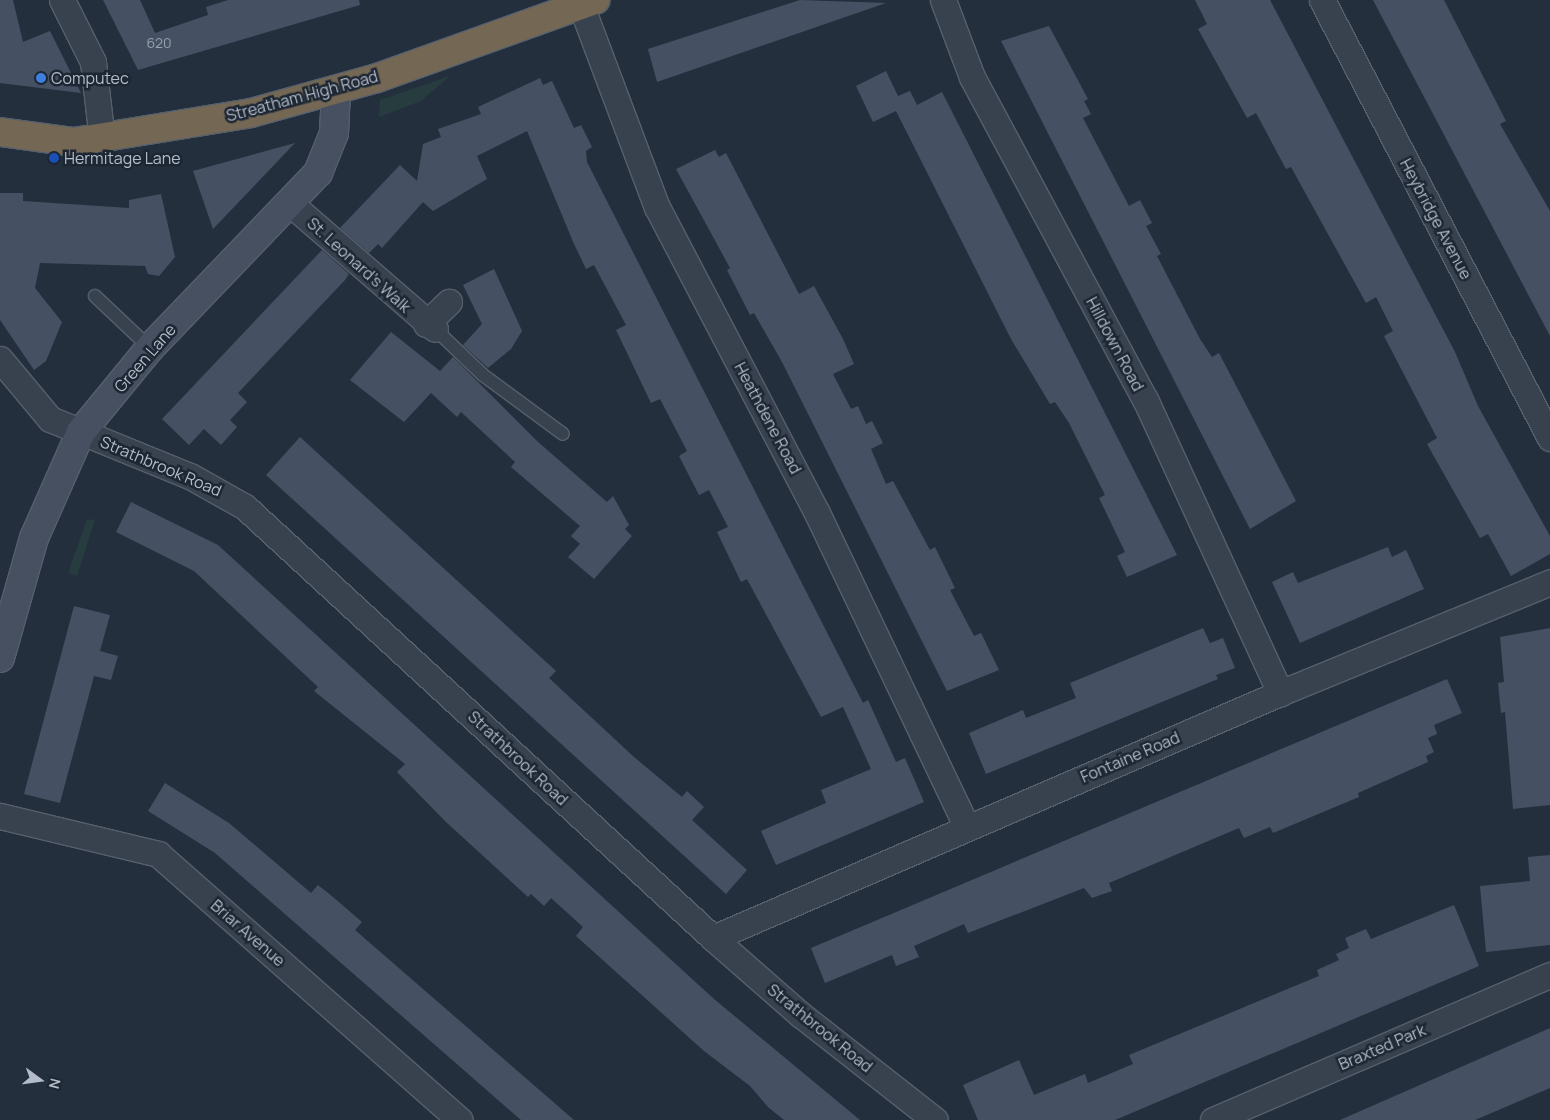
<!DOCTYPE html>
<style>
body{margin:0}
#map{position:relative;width:1550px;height:1120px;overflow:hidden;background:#242f3e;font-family:Manrope,sans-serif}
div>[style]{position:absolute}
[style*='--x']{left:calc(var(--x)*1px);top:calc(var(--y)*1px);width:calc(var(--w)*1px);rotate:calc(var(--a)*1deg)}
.green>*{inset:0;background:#263c3f}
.building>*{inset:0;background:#455162}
.roads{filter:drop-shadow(1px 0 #565f6c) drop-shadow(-1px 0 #565f6c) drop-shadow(0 1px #565f6c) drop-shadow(0 -1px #565f6c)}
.lane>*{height:12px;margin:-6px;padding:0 6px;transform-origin:6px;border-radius:6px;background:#38414e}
.street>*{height:25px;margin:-12.5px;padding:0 12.5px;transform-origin:12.5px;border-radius:12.5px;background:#38414e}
.secondary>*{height:28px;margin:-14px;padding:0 14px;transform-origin:14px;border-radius:14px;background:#465061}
.highway>*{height:28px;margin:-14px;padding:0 14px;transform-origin:14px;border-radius:14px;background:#746855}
.dots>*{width:14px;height:14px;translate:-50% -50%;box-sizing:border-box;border:2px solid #1d2633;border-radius:50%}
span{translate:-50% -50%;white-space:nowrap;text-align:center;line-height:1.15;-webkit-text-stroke:5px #1d2633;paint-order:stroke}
.number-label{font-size:14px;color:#98a1af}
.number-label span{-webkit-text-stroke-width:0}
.poi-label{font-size:16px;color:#b4bcc9}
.left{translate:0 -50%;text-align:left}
.street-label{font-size:16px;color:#b4bcc9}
.north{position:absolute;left:15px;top:1055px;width:50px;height:50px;-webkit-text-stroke:4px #1d2633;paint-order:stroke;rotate:104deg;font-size:14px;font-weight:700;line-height:20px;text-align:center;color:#b4bcc9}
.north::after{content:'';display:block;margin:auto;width:18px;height:22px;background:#b4bcc9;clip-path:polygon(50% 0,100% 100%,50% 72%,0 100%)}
</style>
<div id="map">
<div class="green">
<i style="clip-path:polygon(450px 76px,421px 101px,379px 117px,380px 100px)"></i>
<i style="clip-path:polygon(87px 519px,95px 520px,77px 576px,68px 573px)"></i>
</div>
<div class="building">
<i style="clip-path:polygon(0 0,13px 0,23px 42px,50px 31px,81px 93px,0 83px)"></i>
<i style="clip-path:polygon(103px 0,140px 0,155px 33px,208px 15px,206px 7px,228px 0,359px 0,360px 5px,138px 70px)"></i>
<i style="clip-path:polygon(800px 0,886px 3px,657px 82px,648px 49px)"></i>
<i style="clip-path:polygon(1195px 0,1270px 0,1455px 352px,1478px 406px,1550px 536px,1550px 554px,1511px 576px,1488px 534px,1480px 538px,1427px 444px,1437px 438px,1384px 336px,1393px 331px,1376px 297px,1366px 303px,1291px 167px,1286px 169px,1256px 113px,1247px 118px,1198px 29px,1207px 24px)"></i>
<i style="clip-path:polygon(1373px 0,1444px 0,1506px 121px,1500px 124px,1550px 211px,1550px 336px)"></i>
<i style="clip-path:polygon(1049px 26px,1088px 99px,1084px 101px,1091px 114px,1083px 118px,1129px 206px,1140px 200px,1152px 223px,1146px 226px,1161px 254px,1157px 256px,1200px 339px,1212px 357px,1219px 353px,1296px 501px,1250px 529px,1001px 41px)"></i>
<i style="clip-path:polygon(886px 71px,898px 96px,910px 91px,917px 105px,942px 92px,1177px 555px,1127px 577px,1117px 556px,1125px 552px,1099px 498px,1105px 495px,1069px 423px,1055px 402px,1050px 404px,1011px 339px,896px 111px,873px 122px,856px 86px)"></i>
<i style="clip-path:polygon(540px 78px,543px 85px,552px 81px,574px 128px,581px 125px,592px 147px,586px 151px,587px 162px,863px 703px,868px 700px,896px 762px,905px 758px,924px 802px,776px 865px,761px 831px,826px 803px,821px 790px,871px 769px,843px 707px,821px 717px,747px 579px,741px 582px,717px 532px,728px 527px,709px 490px,699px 495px,679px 456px,687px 451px,660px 399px,651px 403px,616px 330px,626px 325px,594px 265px,586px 269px,574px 244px,527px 131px,477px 156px,487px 179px,433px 211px,423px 202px,382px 248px,378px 244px,369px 253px,340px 228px,400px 165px,417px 181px,423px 144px,441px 137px,438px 129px,481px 114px,478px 107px)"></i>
<i style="clip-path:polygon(295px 143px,213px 229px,193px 171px)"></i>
<i style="clip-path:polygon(715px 150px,719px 157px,726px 153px,799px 294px,814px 286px,843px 339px,854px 364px,833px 374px,851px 409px,858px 406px,866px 424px,872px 421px,883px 443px,871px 449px,886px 484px,893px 481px,930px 550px,935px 547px,955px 588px,950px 590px,974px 636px,981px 633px,999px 670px,947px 691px,782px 362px,754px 313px,750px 315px,727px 270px,730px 268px,676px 169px)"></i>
<i style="clip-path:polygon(0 193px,23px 193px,23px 201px,129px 208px,129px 200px,161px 194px,175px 257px,159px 276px,148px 274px,145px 266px,40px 263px,35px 288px,62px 322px,46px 361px,34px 370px,0 320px)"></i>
<i style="clip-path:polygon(322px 250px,349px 274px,345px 280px,238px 393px,247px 402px,230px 420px,237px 427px,221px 445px,204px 429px,189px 445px,162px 419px)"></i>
<i style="clip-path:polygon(494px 269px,522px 331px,511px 349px,488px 368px,463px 345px,482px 324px,463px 285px)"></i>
<i style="clip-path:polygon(391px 332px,440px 371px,453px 357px,537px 441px,607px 502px,613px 496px,629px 525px,625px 529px,632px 536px,594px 579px,568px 557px,580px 544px,571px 536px,580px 526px,511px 467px,515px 462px,461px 412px,457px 417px,431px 393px,404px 422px,350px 380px)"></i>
<i style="clip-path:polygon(300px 437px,556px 671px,549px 678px,634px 757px,682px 797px,687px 791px,704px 807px,692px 820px,747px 870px,726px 894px,266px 475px)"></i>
<i style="clip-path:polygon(131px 502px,218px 545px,714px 999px,860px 1120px,784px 1120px,768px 1107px,750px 1086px,704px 1051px,576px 936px,583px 927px,551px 898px,544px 906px,531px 894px,528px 897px,446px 822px,397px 772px,405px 764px,314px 691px,318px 687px,194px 571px,116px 532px)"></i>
<i style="clip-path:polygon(1388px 547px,1392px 557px,1406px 550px,1424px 589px,1300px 643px,1272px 582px,1293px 572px,1298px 583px)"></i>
<i style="clip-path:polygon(74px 606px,110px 615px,100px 651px,118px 656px,111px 680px,94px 676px,60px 803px,24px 794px)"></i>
<i style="clip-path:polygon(1203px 628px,1210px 643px,1223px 638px,1235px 668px,1216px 675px,1218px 679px,986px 774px,969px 733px,1023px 710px,1026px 718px,1076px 698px,1070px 683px)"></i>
<i style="clip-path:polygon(1550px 628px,1550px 805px,1513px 809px,1505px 712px,1501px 713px,1498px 683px,1504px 682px,1500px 637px)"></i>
<i style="clip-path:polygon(1447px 679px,1462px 713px,1434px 725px,1437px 734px,1428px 738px,1434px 752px,1426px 756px,1428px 762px,1358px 793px,1359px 797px,1273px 833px,1270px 827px,1244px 838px,1239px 828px,1109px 883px,1112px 891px,1092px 898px,1084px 888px,968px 933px,964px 924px,914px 946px,919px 957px,896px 966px,892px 955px,825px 983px,811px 948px)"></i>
<i style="clip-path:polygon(165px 783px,229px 823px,311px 893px,318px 885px,333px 897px,362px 922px,355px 930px,574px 1120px,521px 1120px,215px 853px,148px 811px)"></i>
<i style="clip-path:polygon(1550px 855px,1550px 945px,1486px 952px,1480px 886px,1530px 881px,1528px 857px)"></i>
<i style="clip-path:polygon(1454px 905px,1479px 966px,1115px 1120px,978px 1120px,963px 1085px,1019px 1060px,1034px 1095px,1085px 1074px,1088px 1083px,1133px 1064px,1129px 1055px,1319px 976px,1317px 970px,1339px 960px,1336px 954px,1349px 948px,1345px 938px,1366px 929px,1371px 939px)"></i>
<i style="clip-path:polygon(1550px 1028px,1550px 1088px,1475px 1120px,1340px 1120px)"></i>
</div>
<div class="roads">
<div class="lane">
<i style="--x:95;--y:296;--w:76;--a:43.4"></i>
<i style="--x:435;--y:329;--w:66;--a:43.8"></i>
<i style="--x:483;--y:375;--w:99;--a:36.4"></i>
</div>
<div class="street">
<i style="--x:62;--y:0;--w:69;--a:63.4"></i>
<i style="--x:93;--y:62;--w:79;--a:83.4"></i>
<i style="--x:579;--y:0;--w:221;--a:69.4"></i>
<i style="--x:657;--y:207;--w:345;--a:62.4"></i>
<i style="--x:817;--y:513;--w:348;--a:64.5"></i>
<i style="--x:943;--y:0;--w:82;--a:69.4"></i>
<i style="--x:972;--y:77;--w:366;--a:61.8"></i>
<i style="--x:1145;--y:399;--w:324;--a:65.3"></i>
<i style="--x:1322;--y:0;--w:494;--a:62.5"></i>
<i style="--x:292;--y:205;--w:189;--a:40.9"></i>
<i style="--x:426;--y:324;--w:32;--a:-44"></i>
<i style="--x:0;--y:359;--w:78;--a:50.2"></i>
<i style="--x:50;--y:419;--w:151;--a:22.2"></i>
<i style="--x:190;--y:476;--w:63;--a:29.4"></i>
<i style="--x:245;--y:507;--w:636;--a:42.64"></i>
<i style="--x:713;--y:938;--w:117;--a:41.2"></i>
<i style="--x:801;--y:1015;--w:170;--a:38.1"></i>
<i style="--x:0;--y:816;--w:163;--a:13.5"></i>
<i style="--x:158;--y:854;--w:402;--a:41.4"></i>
<i style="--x:713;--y:938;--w:618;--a:-23.37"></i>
<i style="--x:1280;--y:693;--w:292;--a:-22.3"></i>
<i style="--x:1213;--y:1120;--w:367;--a:-23.3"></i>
</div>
<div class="secondary">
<i style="--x:0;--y:658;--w:125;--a:-74.2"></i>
<i style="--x:34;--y:538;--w:116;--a:-66.1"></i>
<i style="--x:81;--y:432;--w:109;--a:-50.6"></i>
<i style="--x:150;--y:348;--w:243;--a:-46.2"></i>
<i style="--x:318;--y:173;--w:43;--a:-68.2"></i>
<i style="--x:334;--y:133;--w:43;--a:-87.3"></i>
</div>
<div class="highway">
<i style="--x:0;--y:132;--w:75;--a:7.7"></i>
<i style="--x:74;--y:142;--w:179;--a:-9.3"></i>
<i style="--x:251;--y:113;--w:131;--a:-15.5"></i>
<i style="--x:377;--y:78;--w:232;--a:-19.7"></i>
</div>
</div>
<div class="dots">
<i style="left:41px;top:78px;background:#3f7fe0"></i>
<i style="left:54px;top:158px;background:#1a4fb4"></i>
</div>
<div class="number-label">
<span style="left:159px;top:43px">620</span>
</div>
<div class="poi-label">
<span class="left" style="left:51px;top:78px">Computec</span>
<span class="left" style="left:64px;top:158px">Hermitage Lane</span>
</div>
<div class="street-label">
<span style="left:302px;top:96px;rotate:-15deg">Streatham High Road</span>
<span style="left:1436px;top:219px;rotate:62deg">Heybridge Avenue</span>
<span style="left:359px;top:265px;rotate:42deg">St. Leonard's Walk</span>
<span style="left:1115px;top:344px;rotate:62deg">Hilldown Road</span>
<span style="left:145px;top:358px;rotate:-49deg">Green Lane</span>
<span style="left:768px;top:418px;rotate:62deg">Heathdene Road</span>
<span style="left:161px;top:466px;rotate:23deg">Strathbrook Road</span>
<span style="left:1130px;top:757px;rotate:-23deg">Fontaine Road</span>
<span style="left:518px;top:758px;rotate:43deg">Strathbrook Road</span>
<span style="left:248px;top:933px;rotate:41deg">Briar Avenue</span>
<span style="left:820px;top:1028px;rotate:39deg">Strathbrook Road</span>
<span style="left:1382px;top:1047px;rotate:-23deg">Braxted Park</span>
</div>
<div class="north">N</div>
</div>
